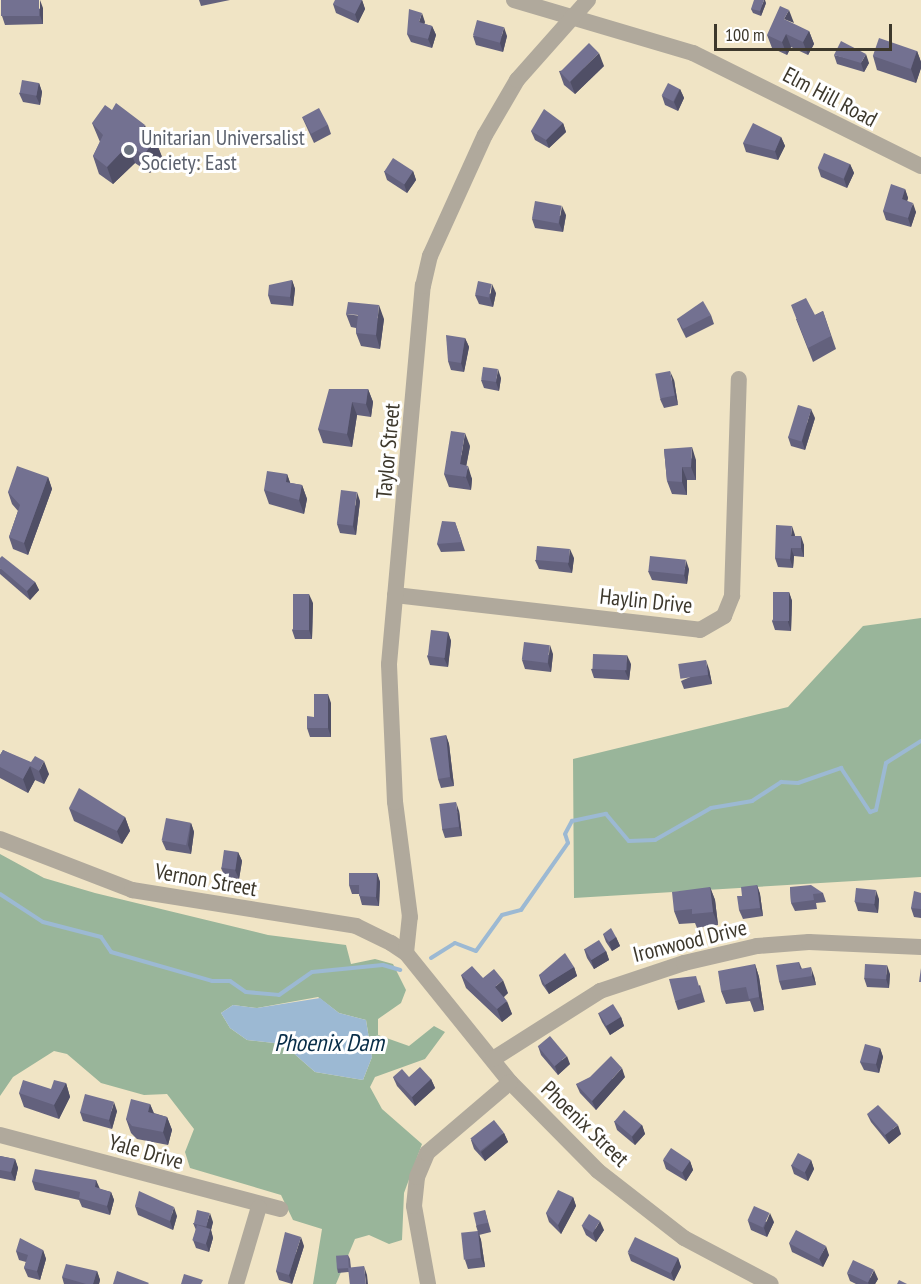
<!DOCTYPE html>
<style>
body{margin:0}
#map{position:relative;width:921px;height:1284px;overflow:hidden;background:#f0e4c5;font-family:"PT Sans Narrow",sans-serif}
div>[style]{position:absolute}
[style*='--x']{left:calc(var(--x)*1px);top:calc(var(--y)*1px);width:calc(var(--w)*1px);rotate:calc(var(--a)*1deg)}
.forest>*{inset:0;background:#99b59a}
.water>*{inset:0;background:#9cb9d3}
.stream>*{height:4px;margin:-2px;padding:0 2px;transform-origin:2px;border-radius:2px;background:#9cb9d3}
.minor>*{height:16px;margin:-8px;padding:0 8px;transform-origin:8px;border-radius:8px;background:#b0a99c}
.wall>*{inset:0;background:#63617d}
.shaded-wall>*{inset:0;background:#504f66}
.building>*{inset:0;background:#737191;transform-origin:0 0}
.dots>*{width:16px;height:16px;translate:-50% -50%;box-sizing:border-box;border:3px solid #fff;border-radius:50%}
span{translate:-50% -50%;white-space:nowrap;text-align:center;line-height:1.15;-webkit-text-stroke:6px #fff;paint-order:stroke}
.street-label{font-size:22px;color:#3d382c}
.worship-label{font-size:22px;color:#5b616d}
.left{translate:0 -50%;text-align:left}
.water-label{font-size:24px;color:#082d48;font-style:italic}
.scale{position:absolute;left:714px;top:24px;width:178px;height:27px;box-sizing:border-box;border:3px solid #3d382c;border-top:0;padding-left:8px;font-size:18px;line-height:21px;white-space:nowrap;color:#3d382c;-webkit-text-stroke:4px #fff;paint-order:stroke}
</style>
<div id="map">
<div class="forest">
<i style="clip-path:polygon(921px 618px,921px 877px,574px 898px,573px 759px,788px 707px,863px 626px)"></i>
<i style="clip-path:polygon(evenodd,0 854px,44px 878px,95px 893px,268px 935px,346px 945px,351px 964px,375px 959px,393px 964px,406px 990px,401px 1003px,378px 1019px,378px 1035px,409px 1046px,434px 1026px,445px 1032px,425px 1059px,375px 1077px,370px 1087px,382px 1109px,422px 1144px,404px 1193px,402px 1240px,389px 1244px,369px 1235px,355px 1239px,336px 1284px,313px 1284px,322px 1229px,293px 1220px,281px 1195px,190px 1168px,185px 1152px,194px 1129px,167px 1094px,144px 1095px,101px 1083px,67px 1054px,54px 1051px,13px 1077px,0 1096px,0 854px,318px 997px,339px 1013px,366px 1020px,372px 1057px,363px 1080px,315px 1072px,283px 1044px,247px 1040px,230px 1028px,221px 1013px,233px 1005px,257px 1008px,318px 997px)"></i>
</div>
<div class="water">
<i style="clip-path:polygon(320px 998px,339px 1013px,366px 1020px,372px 1057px,363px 1080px,315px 1072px,283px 1044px,247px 1040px,230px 1028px,221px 1013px,233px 1005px,257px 1008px)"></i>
</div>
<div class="stream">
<i style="--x:0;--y:894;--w:51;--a:33.1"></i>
<i style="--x:43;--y:922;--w:60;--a:14.5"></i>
<i style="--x:101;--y:937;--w:18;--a:56"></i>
<i style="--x:111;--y:952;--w:105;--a:16"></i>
<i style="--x:212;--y:981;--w:18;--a:0"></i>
<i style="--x:230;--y:981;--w:19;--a:35"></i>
<i style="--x:246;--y:992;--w:33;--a:5"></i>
<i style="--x:279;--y:995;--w:40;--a:-34.9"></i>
<i style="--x:312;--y:972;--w:71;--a:-5.6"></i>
<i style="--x:383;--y:965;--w:18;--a:16"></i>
<i style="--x:431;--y:958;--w:28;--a:-32"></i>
<i style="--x:455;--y:943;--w:22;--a:21"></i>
<i style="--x:476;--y:951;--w:44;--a:-54.2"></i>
<i style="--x:502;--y:915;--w:20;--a:-15"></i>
<i style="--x:521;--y:910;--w:82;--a:-55"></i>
<i style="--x:568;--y:843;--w:9;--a:-108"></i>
<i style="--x:565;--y:834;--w:15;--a:-62"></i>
<i style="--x:572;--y:821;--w:35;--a:-12"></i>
<i style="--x:606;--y:814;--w:35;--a:50"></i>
<i style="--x:629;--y:841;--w:26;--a:-2"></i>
<i style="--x:655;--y:840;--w:64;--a:-29.7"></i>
<i style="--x:711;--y:808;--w:42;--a:-9.7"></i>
<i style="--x:752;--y:801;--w:35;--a:-33"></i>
<i style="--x:781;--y:782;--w:17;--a:3"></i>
<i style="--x:798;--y:783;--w:46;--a:-19.2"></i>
<i style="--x:841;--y:768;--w:53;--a:56.6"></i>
<i style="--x:870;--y:812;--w:6;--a:-18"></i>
<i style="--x:876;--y:810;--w:48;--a:-78"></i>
<i style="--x:886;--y:763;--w:41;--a:-32.2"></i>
</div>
<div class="minor">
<i style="--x:514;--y:0;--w:187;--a:16.5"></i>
<i style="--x:693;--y:53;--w:254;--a:26.4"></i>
<i style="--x:395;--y:595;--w:307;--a:6.5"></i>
<i style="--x:700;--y:630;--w:28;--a:-30"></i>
<i style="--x:724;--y:616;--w:22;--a:-68"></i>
<i style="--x:732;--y:596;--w:217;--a:-88.2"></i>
<i style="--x:0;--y:839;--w:142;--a:21.1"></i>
<i style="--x:132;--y:890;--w:227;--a:9.1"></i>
<i style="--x:356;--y:926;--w:39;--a:26"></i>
<i style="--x:391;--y:943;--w:18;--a:34"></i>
<i style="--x:406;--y:953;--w:166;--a:51.1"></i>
<i style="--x:510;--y:1082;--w:125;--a:45.3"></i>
<i style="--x:598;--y:1171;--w:109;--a:37.9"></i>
<i style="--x:684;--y:1238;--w:98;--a:27.9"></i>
<i style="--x:406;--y:953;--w:36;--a:-84"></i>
<i style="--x:410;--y:917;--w:116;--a:-97.4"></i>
<i style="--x:395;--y:802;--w:138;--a:-92.5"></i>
<i style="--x:389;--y:664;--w:380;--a:-84.9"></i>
<i style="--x:423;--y:286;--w:31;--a:-77"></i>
<i style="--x:430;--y:256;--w:133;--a:-65.6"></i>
<i style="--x:485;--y:135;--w:64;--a:-59.8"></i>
<i style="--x:517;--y:80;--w:107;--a:-48.4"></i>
<i style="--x:493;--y:1059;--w:127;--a:-32.4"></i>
<i style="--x:600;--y:991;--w:89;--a:-18.4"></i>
<i style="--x:684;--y:963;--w:75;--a:-13.1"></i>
<i style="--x:757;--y:946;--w:52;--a:-4.4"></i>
<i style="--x:809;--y:942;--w:112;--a:2.6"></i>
<i style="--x:0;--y:1135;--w:290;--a:14.8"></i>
<i style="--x:236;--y:1284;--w:80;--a:-73.4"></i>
<i style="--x:428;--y:1284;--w:79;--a:-100.2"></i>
<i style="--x:414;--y:1206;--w:29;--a:-84"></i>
<i style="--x:417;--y:1177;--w:26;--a:-67"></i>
<i style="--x:427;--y:1153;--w:109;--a:-40.5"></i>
</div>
<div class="wall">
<i style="clip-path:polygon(199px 0,230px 0,201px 6px)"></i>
<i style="clip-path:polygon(362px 0,365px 9px,358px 23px,336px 13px,333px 4px)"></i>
<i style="clip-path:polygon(766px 3px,761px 16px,753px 13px,751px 9px)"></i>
<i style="clip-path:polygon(43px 8px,43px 24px,5px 25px,2px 16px)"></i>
<i style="clip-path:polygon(425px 22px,424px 24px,432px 26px,436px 35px,432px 48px,411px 42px,407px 34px)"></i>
<i style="clip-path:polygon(809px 31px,814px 44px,808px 55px,791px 47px,787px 55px,772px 48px,767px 35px)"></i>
<i style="clip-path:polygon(473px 36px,507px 36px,503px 52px,476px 45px)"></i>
<i style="clip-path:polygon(917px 51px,921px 62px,921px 68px,916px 83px,877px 70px,873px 56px)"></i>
<i style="clip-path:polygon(834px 55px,869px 63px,864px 72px,837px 64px)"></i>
<i style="clip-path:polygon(604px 66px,575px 94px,564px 85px,559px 71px)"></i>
<i style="clip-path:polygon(39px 83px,42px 92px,40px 105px,23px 102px,19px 93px)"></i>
<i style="clip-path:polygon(680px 89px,684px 98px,678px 111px,665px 105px,662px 96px)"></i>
<i style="clip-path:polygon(302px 117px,328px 125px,331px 134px,314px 143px)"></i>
<i style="clip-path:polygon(92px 123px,148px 134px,155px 139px,162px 157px,150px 173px,135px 163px,113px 184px,99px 174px,93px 156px,100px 142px)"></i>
<i style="clip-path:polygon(563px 123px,566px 132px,549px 148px,535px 140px,531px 131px)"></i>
<i style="clip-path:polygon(781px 137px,785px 146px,778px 160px,746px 152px,743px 143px)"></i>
<i style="clip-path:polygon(850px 164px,854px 173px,847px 188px,821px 177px,818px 168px)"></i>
<i style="clip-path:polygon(384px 171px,413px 171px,416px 180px,407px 193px,387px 180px)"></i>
<i style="clip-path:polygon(905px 189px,908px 198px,907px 201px,916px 212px,911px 227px,886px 220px,883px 211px)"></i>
<i style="clip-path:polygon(566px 215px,563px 232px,535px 228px,532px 219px)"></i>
<i style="clip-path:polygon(292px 280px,295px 289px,293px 306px,271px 304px,268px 295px)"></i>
<i style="clip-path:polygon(496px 293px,493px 307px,479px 304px,475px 295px)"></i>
<i style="clip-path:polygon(823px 311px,836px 349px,813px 362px,796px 319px,815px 315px)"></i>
<i style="clip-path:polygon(346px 314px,384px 319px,380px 349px,361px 346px,356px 333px,356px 328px,351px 327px)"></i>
<i style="clip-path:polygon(711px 315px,714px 324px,686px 338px,681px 328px,677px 319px)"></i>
<i style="clip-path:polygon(465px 338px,469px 347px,464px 372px,451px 370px,448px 361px)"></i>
<i style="clip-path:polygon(501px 378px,499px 391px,484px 388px,481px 380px)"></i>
<i style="clip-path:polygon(674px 380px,678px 405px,664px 408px,660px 399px)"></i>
<i style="clip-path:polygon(368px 389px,373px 402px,371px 417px,357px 415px,352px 447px,323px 443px,318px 429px)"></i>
<i style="clip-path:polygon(815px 418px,805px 450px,791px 446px,788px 437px)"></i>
<i style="clip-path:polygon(470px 446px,466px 466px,472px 479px,471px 490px,449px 487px,444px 474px)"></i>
<i style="clip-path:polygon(664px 449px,696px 460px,696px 480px,687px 480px,687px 495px,672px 494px,667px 481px)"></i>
<i style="clip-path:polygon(287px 474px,290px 483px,302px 485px,307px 499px,304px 514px,269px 504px,264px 490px)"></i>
<i style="clip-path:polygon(48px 477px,52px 489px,28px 555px,13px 549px,9px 537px,18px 511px,12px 504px,8px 492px)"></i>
<i style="clip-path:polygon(360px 501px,356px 535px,340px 533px,337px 524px)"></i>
<i style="clip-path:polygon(455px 522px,465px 551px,441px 552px,437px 544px)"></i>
<i style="clip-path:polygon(795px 535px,795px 536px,804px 545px,804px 557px,794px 556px,793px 568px,778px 567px,775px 558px)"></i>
<i style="clip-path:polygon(574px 558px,572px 573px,539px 569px,535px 560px)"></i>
<i style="clip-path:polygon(0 568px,35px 582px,39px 590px,30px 600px,0 574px)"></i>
<i style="clip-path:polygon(689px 569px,687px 584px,652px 580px,648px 571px)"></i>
<i style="clip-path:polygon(789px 592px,792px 601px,791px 631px,775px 630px,772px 621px)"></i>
<i style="clip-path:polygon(313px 603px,312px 639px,295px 639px,292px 630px)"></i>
<i style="clip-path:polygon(448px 632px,451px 641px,448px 667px,430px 665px,427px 656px)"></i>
<i style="clip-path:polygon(553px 654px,551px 672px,525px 669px,522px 660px)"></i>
<i style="clip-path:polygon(631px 664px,629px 680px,594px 678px,591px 669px)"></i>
<i style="clip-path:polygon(709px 669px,712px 684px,684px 689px,681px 681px)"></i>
<i style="clip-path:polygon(331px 703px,331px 737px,310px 737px,307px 728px,314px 717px)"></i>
<i style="clip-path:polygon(446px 735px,449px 744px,454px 786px,441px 788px,438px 779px)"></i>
<i style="clip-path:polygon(3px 750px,49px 774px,44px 784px,35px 780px,28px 793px,0 778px,0 755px)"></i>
<i style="clip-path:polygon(69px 808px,125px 817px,130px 831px,122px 844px,74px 821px)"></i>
<i style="clip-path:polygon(459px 811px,462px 836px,445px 838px,442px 829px)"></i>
<i style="clip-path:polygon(191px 823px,194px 832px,191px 854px,166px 850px,162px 841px)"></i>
<i style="clip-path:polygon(238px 852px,242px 861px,239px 879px,225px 877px,221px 868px)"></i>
<i style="clip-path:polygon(377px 873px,380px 882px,379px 906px,362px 905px,359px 894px,352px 894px,349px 885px)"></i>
<i style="clip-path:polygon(757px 885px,760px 894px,763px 916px,743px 919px,739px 910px,742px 896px)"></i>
<i style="clip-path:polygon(710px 887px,715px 900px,718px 925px,697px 928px,695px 923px,679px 924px,674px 911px)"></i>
<i style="clip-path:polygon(790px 887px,823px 893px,826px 902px,816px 903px,817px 909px,795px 911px,791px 903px)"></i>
<i style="clip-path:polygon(921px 893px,921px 918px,914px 917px,911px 908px)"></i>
<i style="clip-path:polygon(879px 899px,878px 913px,858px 911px,855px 902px)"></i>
<i style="clip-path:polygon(603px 934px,616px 937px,620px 946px,612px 951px,606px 942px)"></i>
<i style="clip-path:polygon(584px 949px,606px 951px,609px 960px,594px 969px,587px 958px)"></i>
<i style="clip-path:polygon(799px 962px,802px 969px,814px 976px,816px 985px,782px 990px,779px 981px)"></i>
<i style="clip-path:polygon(755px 964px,759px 977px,764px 1010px,754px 1012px,750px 1001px,726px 1004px,721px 991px)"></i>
<i style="clip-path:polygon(574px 967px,577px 976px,549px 994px,542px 984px,539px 975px)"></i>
<i style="clip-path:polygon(890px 974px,889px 988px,867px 987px,864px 978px)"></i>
<i style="clip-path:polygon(461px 975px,483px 978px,508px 993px,504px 997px,512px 1014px,502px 1022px,466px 988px)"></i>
<i style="clip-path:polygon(700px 985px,705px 1002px,678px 1010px,675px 1001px)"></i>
<i style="clip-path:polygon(598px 1013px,621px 1017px,624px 1026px,610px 1035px,602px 1022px)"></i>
<i style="clip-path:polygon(538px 1046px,570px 1064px,558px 1075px,541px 1055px)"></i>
<i style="clip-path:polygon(880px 1048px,883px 1057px,879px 1073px,864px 1070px,860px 1062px)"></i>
<i style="clip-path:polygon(393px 1077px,431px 1079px,435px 1088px,415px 1106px,397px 1086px)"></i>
<i style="clip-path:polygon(625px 1077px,596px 1110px,580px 1093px,576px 1084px)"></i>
<i style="clip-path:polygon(66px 1083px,70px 1097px,59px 1119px,24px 1107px,19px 1093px,51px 1089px)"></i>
<i style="clip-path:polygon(150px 1104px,154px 1113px,167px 1117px,172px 1130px,168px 1145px,137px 1139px,131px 1133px,126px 1119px)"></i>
<i style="clip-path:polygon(117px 1111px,112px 1129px,83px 1121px,80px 1112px)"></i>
<i style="clip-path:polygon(867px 1114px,901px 1134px,889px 1144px,871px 1122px)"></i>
<i style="clip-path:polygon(614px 1121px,642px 1125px,645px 1134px,635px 1145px,617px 1130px)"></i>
<i style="clip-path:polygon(504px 1133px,508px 1142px,485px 1161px,474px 1149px,471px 1140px)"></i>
<i style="clip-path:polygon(0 1156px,15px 1159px,18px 1168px,15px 1181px,0 1178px)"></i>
<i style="clip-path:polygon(663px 1160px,690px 1161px,693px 1170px,686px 1181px,666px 1169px)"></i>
<i style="clip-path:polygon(811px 1160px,814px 1169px,808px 1181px,794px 1174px,791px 1165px)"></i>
<i style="clip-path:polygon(96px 1180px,99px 1189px,111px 1192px,114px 1200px,110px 1215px,82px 1207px,79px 1200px,35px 1190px,32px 1181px)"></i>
<i style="clip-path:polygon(573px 1197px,576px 1206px,561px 1234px,549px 1222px,546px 1213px)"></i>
<i style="clip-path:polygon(135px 1206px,177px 1216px,173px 1230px,138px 1215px)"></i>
<i style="clip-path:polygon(485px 1210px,491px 1232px,479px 1235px,476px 1226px)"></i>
<i style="clip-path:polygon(748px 1221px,774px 1222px,767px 1237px,751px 1230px)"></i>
<i style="clip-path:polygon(213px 1222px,211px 1230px,213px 1238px,209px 1252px,196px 1248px,193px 1240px,196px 1230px,193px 1223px)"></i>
<i style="clip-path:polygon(582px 1226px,604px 1230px,596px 1242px,586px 1235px)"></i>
<i style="clip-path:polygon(478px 1231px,481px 1240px,485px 1267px,468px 1269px,465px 1260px)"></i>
<i style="clip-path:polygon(789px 1243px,829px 1255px,823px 1267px,792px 1252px)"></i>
<i style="clip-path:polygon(304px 1246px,292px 1284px,279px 1280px,276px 1271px)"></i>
<i style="clip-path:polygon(43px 1250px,46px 1259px,40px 1280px,28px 1277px,24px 1268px,26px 1262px,19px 1260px,16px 1251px)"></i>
<i style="clip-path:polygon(628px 1253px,678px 1258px,681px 1267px,674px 1281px,631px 1261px)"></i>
<i style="clip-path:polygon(348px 1255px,350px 1259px,351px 1268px,367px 1275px,348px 1272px,338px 1273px,337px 1268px)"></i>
<i style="clip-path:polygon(97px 1271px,100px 1280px,99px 1284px,64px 1284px,62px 1277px)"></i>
<i style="clip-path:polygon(847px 1273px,878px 1279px,875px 1284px,856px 1284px,850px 1281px)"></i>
</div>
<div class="shaded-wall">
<i style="clip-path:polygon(40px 0,43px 8px,43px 24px,40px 15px)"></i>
<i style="clip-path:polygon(362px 0,365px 9px,358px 23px,355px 14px)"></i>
<i style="clip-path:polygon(764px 0,765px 0,766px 3px,761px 16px,760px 11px)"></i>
<i style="clip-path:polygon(789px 10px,794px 23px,784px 19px)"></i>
<i style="clip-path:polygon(422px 13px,425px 22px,422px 31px,419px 22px)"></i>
<i style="clip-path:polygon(432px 26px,436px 35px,432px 48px,428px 39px)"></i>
<i style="clip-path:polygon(504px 27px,507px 36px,503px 52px,500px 43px)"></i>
<i style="clip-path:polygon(809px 31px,814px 44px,808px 55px,803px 42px)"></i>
<i style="clip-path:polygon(786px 34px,791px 47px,787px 55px,782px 42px)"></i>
<i style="clip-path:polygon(917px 51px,921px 62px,921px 68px,916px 83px,911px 69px)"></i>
<i style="clip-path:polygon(599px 53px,604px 66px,575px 94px,570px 81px)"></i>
<i style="clip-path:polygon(866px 54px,869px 63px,864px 72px,861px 63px)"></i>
<i style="clip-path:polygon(39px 83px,42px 92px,40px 105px,36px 96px)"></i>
<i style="clip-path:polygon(680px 89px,684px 98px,678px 111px,674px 102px)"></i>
<i style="clip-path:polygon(563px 123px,566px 132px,549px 148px,546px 140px)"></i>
<i style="clip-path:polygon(145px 125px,151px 142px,142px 129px)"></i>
<i style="clip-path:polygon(781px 137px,785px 146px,778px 160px,775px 151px)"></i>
<i style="clip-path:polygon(155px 139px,162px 157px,150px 173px,144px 155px)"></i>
<i style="clip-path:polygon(128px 145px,135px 163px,113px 184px,107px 167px)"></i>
<i style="clip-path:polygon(850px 164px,854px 173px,847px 188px,844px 179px)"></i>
<i style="clip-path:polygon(413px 171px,416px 180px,407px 193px,404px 184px)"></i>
<i style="clip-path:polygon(905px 189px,908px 198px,905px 208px,902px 199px)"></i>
<i style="clip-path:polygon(913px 203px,916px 212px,911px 227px,908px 218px)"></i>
<i style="clip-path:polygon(562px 206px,566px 215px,563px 232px,559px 223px)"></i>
<i style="clip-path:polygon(292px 280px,295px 289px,293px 306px,290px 297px)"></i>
<i style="clip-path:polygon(492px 284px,496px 293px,493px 307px,490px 298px)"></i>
<i style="clip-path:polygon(379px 305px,384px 319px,380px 349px,376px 335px)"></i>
<i style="clip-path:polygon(465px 338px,469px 347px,464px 372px,461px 363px)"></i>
<i style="clip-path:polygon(498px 369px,501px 378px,499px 391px,496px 382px)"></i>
<i style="clip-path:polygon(670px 371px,674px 380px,678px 405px,675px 396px)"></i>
<i style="clip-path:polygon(368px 389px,373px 402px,371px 417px,366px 404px)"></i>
<i style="clip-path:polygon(352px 402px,357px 415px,352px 447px,347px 434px)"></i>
<i style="clip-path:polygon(811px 409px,815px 418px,805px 450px,802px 441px)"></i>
<i style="clip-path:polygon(465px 433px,470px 446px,464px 478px,460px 464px)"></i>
<i style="clip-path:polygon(692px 447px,696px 460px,696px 480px,691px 467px)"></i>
<i style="clip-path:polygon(468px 466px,472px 479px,471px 490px,466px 477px)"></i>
<i style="clip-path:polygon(682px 467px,687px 480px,687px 495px,682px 482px)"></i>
<i style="clip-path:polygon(287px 474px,292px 488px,286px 482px)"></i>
<i style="clip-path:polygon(48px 477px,52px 489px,28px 555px,24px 543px)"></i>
<i style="clip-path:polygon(302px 485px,307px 499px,304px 514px,299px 500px)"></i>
<i style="clip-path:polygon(357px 492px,360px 501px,356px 535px,353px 526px)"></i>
<i style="clip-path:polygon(792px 526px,795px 535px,794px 545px,791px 536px)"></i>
<i style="clip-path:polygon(801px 536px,804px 545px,804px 557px,801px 548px)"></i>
<i style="clip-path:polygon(791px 548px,794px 556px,793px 568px,790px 559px)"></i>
<i style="clip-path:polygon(570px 549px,574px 558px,572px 573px,568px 564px)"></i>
<i style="clip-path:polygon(686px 560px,689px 569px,687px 584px,684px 575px)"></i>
<i style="clip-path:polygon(35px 582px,39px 590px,30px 600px,27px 591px)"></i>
<i style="clip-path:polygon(789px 592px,792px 601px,791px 631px,788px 622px)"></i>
<i style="clip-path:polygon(309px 594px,313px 603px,312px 639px,309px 630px)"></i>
<i style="clip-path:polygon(448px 632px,451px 641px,448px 667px,444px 658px)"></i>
<i style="clip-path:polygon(550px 645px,553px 654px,551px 672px,548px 663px)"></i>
<i style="clip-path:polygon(627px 655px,631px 664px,629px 680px,625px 671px)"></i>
<i style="clip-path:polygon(706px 660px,709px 669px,712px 684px,708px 675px)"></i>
<i style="clip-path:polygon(328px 694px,331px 703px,331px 737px,328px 728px)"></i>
<i style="clip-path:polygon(446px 735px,449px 744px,454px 786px,450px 777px)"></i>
<i style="clip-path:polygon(44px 761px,49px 774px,44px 784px,39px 771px)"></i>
<i style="clip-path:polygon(30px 766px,35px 780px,28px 793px,23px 779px)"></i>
<i style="clip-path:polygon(456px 802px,459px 811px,462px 836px,459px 827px)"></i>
<i style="clip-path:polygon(125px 817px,130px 831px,122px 844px,117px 831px)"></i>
<i style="clip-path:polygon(191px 823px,194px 832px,191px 854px,188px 845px)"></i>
<i style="clip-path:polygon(238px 852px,242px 861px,239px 879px,235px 870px)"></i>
<i style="clip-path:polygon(377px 873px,380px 882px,379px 906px,376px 897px)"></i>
<i style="clip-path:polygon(757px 885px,760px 894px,763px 916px,760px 908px)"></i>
<i style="clip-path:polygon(710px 887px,715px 900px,718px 925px,713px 912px)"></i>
<i style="clip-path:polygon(876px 890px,879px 899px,878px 913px,874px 904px)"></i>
<i style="clip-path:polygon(616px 937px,620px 946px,612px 951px,609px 942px)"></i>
<i style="clip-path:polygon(606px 951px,609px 960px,594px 969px,591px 960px)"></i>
<i style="clip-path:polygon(755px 964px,759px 977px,764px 1010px,759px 997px)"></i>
<i style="clip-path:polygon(887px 965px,890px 974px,889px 988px,886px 979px)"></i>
<i style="clip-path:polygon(574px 967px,577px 976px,549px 994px,545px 985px)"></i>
<i style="clip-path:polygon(811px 967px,814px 976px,816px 985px,812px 976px)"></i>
<i style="clip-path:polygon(503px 980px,508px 993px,500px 1000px,495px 987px)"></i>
<i style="clip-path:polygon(507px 1001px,512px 1014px,502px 1022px,497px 1009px)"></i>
<i style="clip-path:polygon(621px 1017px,624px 1026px,610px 1035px,606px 1026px)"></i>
<i style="clip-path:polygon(880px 1048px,883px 1057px,879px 1073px,876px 1064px)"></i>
<i style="clip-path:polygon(567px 1056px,570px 1064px,558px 1075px,555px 1066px)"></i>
<i style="clip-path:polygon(622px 1068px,625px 1077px,596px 1110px,592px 1101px)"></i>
<i style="clip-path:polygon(431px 1079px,435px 1088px,415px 1106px,412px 1097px)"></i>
<i style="clip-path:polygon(66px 1083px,70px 1097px,59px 1119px,54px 1105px)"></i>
<i style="clip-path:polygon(114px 1102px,117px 1111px,112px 1129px,109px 1120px)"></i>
<i style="clip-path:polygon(150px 1104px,155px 1117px,148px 1112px)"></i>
<i style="clip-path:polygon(167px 1117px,172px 1130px,168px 1145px,163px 1132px)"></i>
<i style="clip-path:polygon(642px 1125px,645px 1134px,635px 1145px,632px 1137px)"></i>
<i style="clip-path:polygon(898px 1125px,901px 1134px,889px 1144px,885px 1135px)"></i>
<i style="clip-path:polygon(504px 1133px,508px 1142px,485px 1161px,481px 1152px)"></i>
<i style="clip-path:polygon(15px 1159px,18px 1168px,15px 1181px,11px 1172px)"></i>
<i style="clip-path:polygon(811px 1160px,814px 1169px,808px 1181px,805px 1172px)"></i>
<i style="clip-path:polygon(690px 1161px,693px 1170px,686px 1181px,682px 1172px)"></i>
<i style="clip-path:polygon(96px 1180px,100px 1189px,95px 1187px)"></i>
<i style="clip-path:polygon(111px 1192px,114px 1200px,110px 1215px,107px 1206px)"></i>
<i style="clip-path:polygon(573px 1197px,576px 1206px,561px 1234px,558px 1225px)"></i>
<i style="clip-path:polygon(174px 1207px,177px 1216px,173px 1230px,170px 1221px)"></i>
<i style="clip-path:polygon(210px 1213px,213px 1222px,211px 1230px,213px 1238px,209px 1252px,206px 1243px,209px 1234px,206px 1226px)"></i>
<i style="clip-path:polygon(770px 1213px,774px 1222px,767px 1237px,764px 1228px)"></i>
<i style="clip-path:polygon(600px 1221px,604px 1230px,596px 1242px,593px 1233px)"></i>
<i style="clip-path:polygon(478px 1231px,481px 1240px,485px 1267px,481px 1258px)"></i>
<i style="clip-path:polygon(301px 1237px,304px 1246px,292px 1284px,289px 1275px)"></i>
<i style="clip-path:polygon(826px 1246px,829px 1255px,823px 1267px,819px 1258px)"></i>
<i style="clip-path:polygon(43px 1250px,46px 1259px,40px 1280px,37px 1271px)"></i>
<i style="clip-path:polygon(678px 1258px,681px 1267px,674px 1281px,671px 1272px)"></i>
<i style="clip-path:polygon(364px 1266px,367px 1275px,368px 1284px,366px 1284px)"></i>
<i style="clip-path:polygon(874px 1270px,878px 1279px,875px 1284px,869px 1284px,868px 1283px)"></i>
<i style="clip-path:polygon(97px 1271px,100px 1280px,99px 1284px,93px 1284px)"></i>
</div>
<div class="building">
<i style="left:1px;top:0;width:38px;height:16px"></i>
<i style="clip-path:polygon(335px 0,362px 0,355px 14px,333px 4px)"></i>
<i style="clip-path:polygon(754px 0,764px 0,760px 11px,751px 9px)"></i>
<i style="clip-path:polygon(780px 6px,789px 10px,784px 19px,809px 31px,803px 42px,786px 34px,782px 42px,767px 35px)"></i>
<i style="clip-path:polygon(409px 9px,422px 13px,419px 22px,432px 26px,428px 39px,407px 34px)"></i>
<i style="left:477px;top:20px;width:28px;height:16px;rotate:15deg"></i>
<i style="left:879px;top:38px;width:40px;height:19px;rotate:19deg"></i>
<i style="clip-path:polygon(841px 41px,866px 54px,861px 63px,834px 55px)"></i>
<i style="left:589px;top:43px;width:14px;height:41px;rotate:45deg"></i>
<i style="left:22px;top:80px;width:17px;height:13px;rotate:10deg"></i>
<i style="left:668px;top:83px;width:13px;height:14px;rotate:27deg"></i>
<i style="clip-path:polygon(116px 103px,145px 125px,142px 129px,155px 139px,144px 155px,128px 145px,107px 167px,93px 156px,103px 135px,92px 123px,105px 105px,112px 110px)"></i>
<i style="left:319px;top:108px;width:19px;height:19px;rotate:62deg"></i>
<i style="clip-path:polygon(544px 109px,563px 123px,546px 140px,531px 131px)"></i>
<i style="clip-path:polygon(753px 123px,781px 137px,775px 151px,743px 143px)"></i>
<i style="left:824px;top:153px;width:28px;height:16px;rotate:23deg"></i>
<i style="left:393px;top:158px;width:24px;height:16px;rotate:33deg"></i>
<i style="clip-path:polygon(891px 184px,905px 189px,902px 199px,913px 203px,908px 218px,883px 211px)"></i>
<i style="left:535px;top:201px;width:27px;height:18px;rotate:10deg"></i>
<i style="clip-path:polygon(292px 280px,290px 297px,268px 295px,269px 285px)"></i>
<i style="left:478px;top:281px;width:14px;height:14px;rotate:12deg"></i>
<i style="clip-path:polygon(806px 298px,815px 315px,823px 311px,831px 336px,808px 348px,791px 305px)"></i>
<i style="clip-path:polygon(703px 301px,711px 315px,683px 329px,677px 319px)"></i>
<i style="clip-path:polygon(348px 302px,379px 305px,376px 335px,356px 333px,358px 315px,346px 314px)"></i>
<i style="clip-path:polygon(446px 335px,465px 338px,461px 363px,448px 361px)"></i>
<i style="left:483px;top:367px;width:15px;height:13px;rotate:8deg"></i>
<i style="left:670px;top:371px;width:25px;height:15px;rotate:79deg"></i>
<i style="clip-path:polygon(329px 389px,368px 389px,366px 404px,352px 402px,347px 434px,318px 429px)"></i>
<i style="left:798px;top:405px;width:14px;height:34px;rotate:17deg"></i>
<i style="clip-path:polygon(451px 431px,465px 433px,460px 464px,468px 466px,466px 477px,444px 474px)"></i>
<i style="clip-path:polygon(692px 447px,691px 467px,682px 467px,682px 482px,667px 481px,664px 449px)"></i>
<i style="clip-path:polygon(17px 466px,48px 477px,24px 543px,9px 537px,20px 505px,8px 492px)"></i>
<i style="clip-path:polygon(267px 471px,287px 474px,286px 482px,302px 485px,299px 500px,264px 490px)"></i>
<i style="left:341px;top:490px;width:16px;height:34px;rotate:7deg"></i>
<i style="clip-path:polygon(442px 521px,455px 522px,462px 542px,437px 544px)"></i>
<i style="clip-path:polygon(776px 525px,792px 526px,791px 536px,801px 536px,801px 548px,791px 548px,790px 559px,775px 558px)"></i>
<i style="left:537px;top:546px;width:33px;height:14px;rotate:5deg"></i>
<i style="clip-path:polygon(2px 556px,35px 582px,27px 591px,0 568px,0 558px)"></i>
<i style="left:650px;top:556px;width:36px;height:15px;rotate:6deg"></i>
<i style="left:773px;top:592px;width:16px;height:29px"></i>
<i style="left:293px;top:594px;width:16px;height:36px"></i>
<i style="left:431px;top:630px;width:17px;height:26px;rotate:7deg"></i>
<i style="left:524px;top:642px;width:26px;height:18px;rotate:7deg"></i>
<i style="left:593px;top:654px;width:34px;height:15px;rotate:2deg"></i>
<i style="left:706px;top:660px;width:15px;height:28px;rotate:82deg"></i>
<i style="clip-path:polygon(314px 694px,328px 694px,328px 728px,307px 728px,307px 716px,314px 717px)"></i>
<i style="clip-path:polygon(446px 735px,450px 777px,438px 779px,430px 738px)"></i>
<i style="clip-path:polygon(3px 750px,31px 762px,35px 756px,44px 761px,39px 771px,30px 766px,23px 779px,0 767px,0 755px)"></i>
<i style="clip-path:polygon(79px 788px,125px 817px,117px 831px,69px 808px)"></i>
<i style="left:456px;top:802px;width:25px;height:17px;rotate:83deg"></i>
<i style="left:166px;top:818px;width:25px;height:23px;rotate:11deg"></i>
<i style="left:224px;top:850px;width:14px;height:18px;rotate:8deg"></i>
<i style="clip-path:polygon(349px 873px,377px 873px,376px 897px,359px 896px,359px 885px,349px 885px)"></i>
<i style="clip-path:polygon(757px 885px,760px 908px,739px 910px,737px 896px,742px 896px,741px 887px)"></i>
<i style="clip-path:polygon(811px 885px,823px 893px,813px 894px,814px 900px,791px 903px,790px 887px)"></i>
<i style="clip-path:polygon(710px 887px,713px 912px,692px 914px,692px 909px,674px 911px,672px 892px)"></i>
<i style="left:856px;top:888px;width:20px;height:14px;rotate:6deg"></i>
<i style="clip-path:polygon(914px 891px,921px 893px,921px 909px,911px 908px)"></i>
<i style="clip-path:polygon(611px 928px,616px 937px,609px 942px,603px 934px)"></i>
<i style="left:599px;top:940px;width:13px;height:17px;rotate:58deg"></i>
<i style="clip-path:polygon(565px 953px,574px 967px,545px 985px,539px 975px)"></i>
<i style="clip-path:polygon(799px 962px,800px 969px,811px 967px,812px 976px,779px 981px,776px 965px)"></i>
<i style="clip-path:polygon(755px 964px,759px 997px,749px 999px,746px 987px,721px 991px,718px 971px)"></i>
<i style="left:865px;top:964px;width:22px;height:14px;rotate:3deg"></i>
<i style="clip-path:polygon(472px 966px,483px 978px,494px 969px,503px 980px,495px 987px,507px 1001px,497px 1009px,461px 975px)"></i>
<i style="clip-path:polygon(921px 968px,921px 982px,919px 982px)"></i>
<i style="clip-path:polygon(696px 976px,701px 993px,675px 1001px,669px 979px)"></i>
<i style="left:613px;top:1004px;width:15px;height:17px;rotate:58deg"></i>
<i style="left:550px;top:1036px;width:26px;height:16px;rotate:50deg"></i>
<i style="clip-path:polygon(865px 1044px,880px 1048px,876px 1064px,860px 1062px)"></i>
<i style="clip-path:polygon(611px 1056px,622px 1068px,592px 1101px,576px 1084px,590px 1077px)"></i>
<i style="clip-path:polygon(420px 1067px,431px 1079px,412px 1097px,393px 1077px,402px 1069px,409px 1077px)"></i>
<i style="clip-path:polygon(23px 1080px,51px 1089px,54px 1080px,66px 1083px,54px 1105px,19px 1093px)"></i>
<i style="left:85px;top:1094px;width:30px;height:19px;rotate:15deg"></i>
<i style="clip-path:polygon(131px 1099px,150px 1104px,148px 1112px,167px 1117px,163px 1132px,132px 1126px,126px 1119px)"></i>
<i style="clip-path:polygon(878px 1105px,898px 1125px,885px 1135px,867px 1114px)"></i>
<i style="left:624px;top:1110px;width:23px;height:15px;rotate:40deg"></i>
<i style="left:494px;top:1120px;width:16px;height:30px;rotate:52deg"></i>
<i style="left:671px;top:1148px;width:23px;height:14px;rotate:34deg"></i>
<i style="left:798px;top:1153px;width:15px;height:14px;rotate:28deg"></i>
<i style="clip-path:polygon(0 1156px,15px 1159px,11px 1172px,0 1170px)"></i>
<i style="clip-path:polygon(35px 1169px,96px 1180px,95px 1187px,111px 1192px,107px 1206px,79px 1198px,80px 1192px,32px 1181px)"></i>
<i style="clip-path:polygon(558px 1190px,573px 1197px,558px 1225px,546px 1213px)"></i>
<i style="clip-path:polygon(139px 1191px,174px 1207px,170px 1221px,135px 1206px)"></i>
<i style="left:754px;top:1206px;width:17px;height:16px;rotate:24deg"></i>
<i style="left:197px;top:1210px;width:13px;height:14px;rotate:13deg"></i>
<i style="left:485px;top:1210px;width:13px;height:12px;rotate:77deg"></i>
<i style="left:589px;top:1214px;width:13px;height:14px;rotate:32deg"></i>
<i style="left:197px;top:1225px;width:14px;height:16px;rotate:17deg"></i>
<i style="left:796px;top:1230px;width:34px;height:15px;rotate:28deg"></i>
<i style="left:478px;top:1231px;width:27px;height:17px;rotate:84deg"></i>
<i style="clip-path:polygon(285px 1232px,301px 1237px,289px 1275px,276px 1271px)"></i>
<i style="left:635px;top:1237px;width:48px;height:17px;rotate:26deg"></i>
<i style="clip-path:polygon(20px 1238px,43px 1250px,37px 1271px,24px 1268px,28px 1255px,16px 1251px)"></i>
<i style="left:348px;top:1255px;width:13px;height:12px;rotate:86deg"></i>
<i style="left:853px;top:1260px;width:23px;height:14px;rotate:25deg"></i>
<i style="clip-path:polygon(66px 1264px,97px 1271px,93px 1284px,86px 1284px,62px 1277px)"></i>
<i style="left:364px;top:1266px;width:18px;height:16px;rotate:84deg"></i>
<i style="clip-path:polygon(117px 1271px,149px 1283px,148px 1284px,113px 1284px)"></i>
<i style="clip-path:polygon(184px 1274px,203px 1280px,201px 1284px,181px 1284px)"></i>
<i style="clip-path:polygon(899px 1280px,907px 1284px,897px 1284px)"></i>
</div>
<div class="dots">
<i style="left:129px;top:150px;background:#6b7280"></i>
</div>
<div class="street-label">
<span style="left:830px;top:97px;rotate:28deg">Elm Hill Road</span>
<span style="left:388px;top:451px;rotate:-85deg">Taylor Street</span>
<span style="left:646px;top:601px;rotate:6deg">Haylin Drive</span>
<span style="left:206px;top:880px;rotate:10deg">Vernon Street</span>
<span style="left:690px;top:941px;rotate:-14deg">Ironwood Drive</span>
<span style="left:585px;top:1124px;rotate:44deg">Phoenix Street</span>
<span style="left:146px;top:1152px;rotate:16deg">Yale Drive</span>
</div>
<div class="worship-label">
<span class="left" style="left:141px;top:150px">Unitarian Universalist<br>Society: East</span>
</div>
<div class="water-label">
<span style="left:329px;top:1043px">Phoenix Dam</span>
</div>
<div class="scale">100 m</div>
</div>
